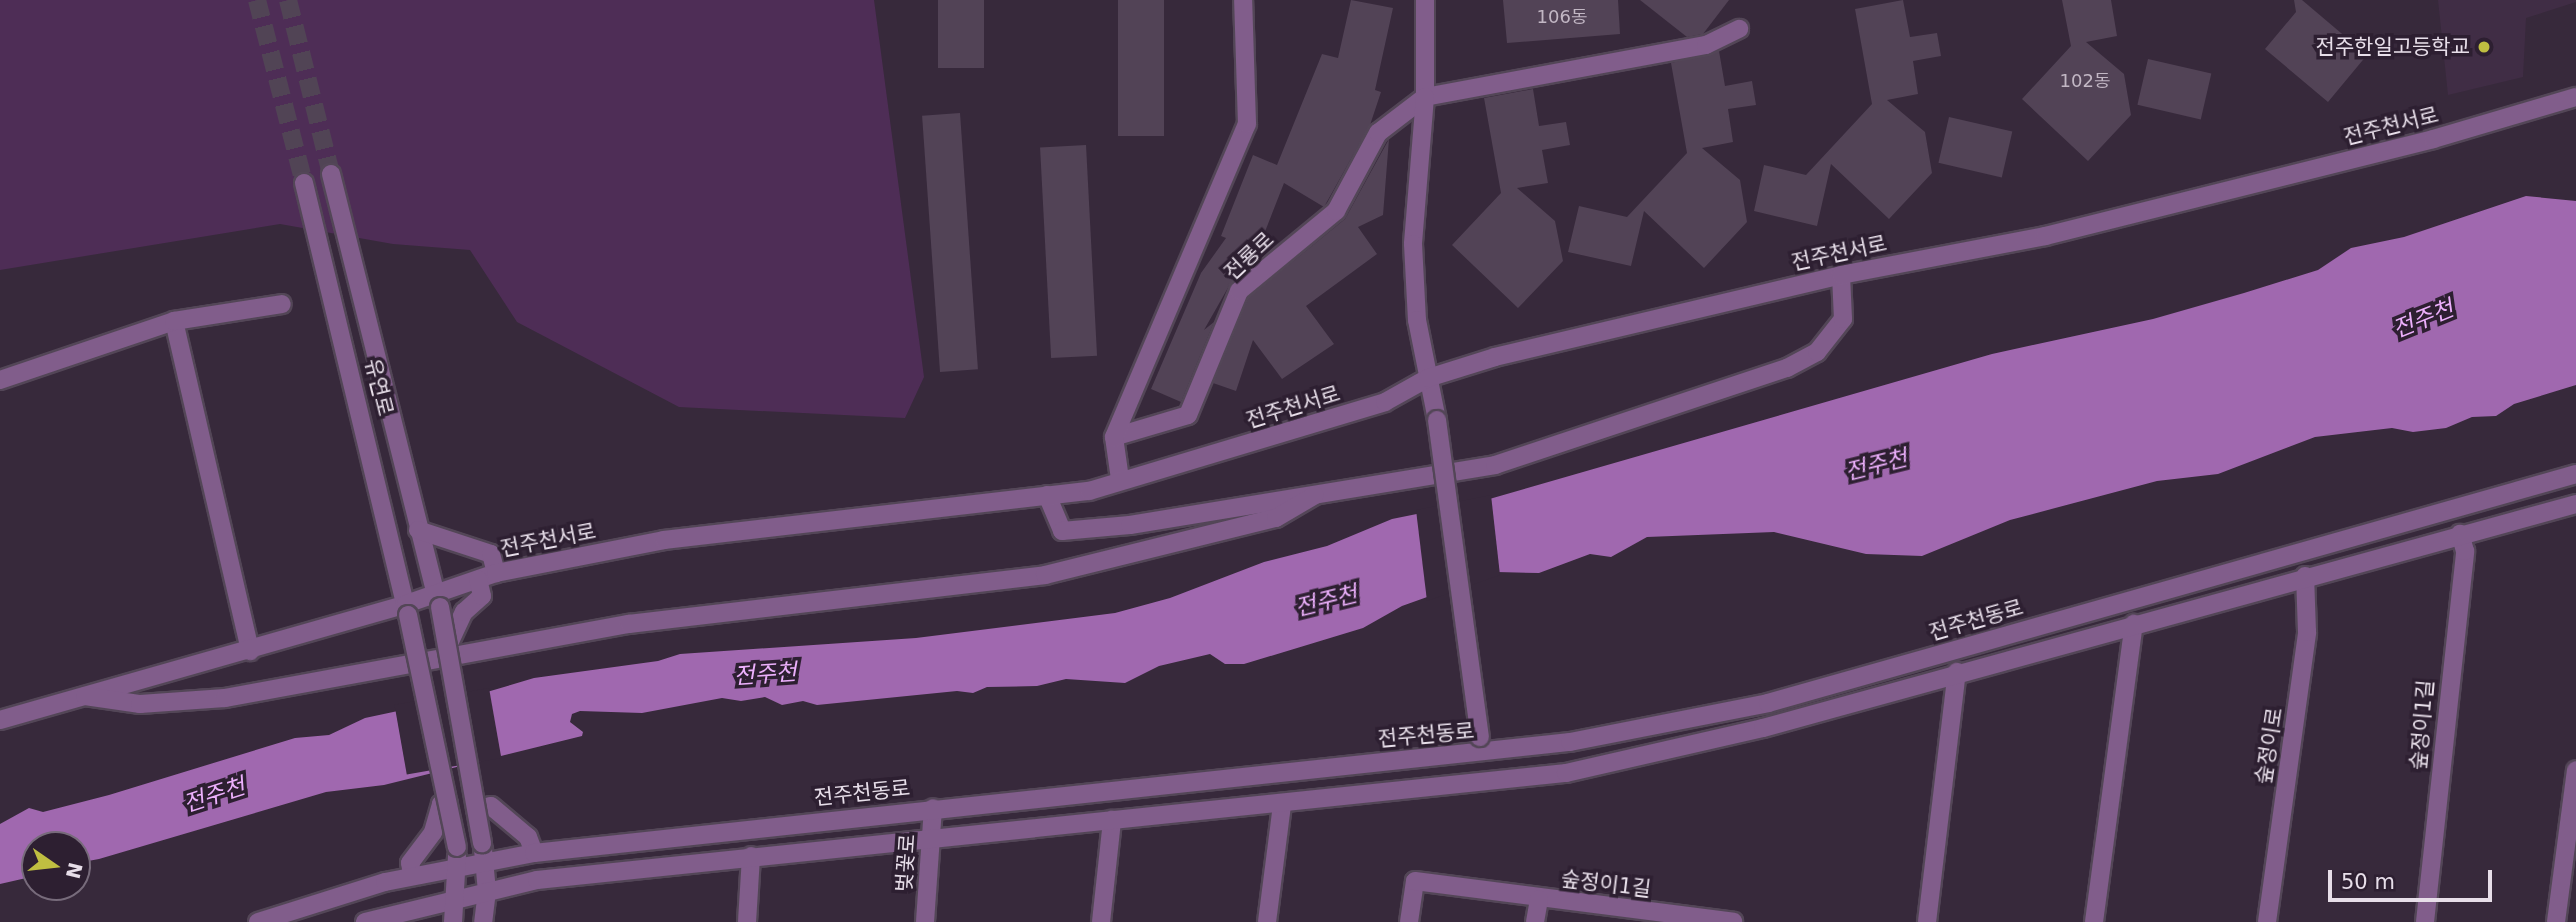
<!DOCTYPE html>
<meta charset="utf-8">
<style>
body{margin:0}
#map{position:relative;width:2576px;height:922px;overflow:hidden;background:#37293b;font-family:"DejaVu Sans","Noto Sans KR",sans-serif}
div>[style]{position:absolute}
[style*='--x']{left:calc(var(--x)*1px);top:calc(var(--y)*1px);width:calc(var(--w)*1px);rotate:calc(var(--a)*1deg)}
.built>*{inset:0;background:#402d45}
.green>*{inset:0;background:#4e2d56}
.water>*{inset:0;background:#a068af}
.pier>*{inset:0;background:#37293b;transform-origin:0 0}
.building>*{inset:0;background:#524356;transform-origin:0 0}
.tertiary-tunnel>*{height:18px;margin-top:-9px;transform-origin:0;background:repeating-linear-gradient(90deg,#514455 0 18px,transparent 0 27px)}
.roads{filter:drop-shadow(2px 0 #534657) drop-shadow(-2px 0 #534657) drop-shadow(0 2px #534657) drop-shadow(0 -2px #534657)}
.minor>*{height:18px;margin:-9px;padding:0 9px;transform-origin:9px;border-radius:9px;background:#815d8b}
.tertiary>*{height:18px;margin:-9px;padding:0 9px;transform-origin:9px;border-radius:9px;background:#815d8b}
.bridges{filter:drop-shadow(2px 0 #534657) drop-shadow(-2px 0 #534657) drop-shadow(0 2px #534657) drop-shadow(0 -2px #534657)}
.tertiary-bridge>*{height:18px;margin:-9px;padding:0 9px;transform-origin:9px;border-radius:9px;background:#815d8b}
.dots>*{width:19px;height:19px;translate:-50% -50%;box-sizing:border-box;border:4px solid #2d1f31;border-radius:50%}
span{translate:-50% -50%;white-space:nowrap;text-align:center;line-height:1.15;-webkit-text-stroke:7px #2d1f31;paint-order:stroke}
.number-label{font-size:18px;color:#c2b7c4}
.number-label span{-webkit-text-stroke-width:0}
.poi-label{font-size:21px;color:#e7dee9}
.right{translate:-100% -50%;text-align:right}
.street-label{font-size:21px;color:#e7dee9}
.water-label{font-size:23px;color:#ecb0fc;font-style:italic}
.north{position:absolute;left:21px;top:831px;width:70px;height:70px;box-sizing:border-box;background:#2d1f31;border:2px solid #776b7b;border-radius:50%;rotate:104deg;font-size:19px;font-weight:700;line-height:28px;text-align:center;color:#e7dee9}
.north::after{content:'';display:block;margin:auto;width:24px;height:32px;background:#bfbe41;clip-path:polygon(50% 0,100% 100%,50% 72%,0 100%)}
.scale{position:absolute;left:2328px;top:870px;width:164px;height:32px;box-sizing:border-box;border:4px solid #e7dee9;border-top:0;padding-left:9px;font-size:21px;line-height:24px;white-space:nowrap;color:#e7dee9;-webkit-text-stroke:5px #2d1f31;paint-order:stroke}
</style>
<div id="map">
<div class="built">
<i style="clip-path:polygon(2438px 0,2576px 0,2576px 2px,2526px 18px,2523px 77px,2448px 95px)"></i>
</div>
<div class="green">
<i style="clip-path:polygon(0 0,874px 0,924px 377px,905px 418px,679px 407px,517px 322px,470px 250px,393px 244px,280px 224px,0 270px)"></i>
</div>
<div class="water">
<i style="clip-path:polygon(2526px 196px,2576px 201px,2576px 385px,2514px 404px,2496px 416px,2472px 417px,2446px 428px,2413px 432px,2392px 428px,2315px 437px,2218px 474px,2157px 481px,2010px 520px,1922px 556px,1866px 554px,1774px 532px,1647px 537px,1611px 557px,1590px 554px,1539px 573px,1497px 572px,1402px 606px,1363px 628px,1244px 664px,1225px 664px,1210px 654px,1159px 666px,1125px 683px,1066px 679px,1037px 686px,987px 687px,973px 693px,957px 691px,817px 705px,803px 701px,782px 705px,765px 697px,741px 701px,722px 698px,642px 713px,580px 711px,572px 714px,570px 722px,583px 732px,582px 736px,384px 785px,326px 792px,99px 859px,77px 863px,77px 845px,35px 845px,35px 876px,0 884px,0 824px,29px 808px,43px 812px,109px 795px,295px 738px,329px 735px,365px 718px,487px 692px,534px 678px,658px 661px,680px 654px,916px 638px,1115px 613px,1170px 598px,1264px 562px,1327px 546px,1392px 519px,1486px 500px,1992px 354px,2153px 319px,2244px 293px,2318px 270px,2351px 248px,2404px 237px)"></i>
</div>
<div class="pier">
<i style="clip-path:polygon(1491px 495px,1500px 575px,1427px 601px,1416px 510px)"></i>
<i style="left:489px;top:688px;width:71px;height:96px;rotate:80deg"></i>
</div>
<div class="building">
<i style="left:938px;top:0;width:46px;height:68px"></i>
<i style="left:1118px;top:0;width:46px;height:136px"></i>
<i style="clip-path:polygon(1351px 0,1393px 8px,1375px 90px,1381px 92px,1370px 125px,1324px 207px,1284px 183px,1257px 252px,1229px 286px,1204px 330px,1214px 322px,1181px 402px,1151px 389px,1201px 273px,1226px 238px,1221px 236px,1253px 155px,1277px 165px,1322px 54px,1338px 58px)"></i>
<i style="clip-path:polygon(1503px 0,1618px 0,1620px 34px,1507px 43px)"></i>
<i style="clip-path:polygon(1640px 0,1729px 0,1703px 34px,1687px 37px)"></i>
<i style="clip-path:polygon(1903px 0,1910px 37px,1937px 33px,1941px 56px,1913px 61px,1918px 94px,1887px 100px,1925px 132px,1932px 173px,1889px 219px,1831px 164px,1817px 226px,1754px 211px,1764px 165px,1806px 175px,1872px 104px,1855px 9px)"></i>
<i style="clip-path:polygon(2062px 0,2111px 0,2117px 36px,2086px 42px,2124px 74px,2131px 115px,2088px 161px,2022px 99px,2071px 46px)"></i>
<i style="clip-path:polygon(2294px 0,2302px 0,2367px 55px,2328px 102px,2265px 49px,2296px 12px)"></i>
<i style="clip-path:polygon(1719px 51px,1725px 86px,1752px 81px,1756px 105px,1728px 109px,1733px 142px,1702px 148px,1740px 180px,1747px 222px,1704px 268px,1644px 211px,1631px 266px,1568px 252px,1579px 206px,1627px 217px,1687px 153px,1671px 63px)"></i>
<i style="left:2148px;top:59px;width:65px;height:47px;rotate:13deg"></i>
<i style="clip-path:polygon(1533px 89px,1539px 126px,1566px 122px,1570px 145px,1542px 150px,1548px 183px,1517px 188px,1555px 221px,1563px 261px,1518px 308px,1452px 245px,1501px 193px,1484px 98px)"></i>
<i style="left:960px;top:113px;width:257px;height:38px;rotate:86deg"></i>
<i style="left:1949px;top:117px;width:65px;height:47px;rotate:13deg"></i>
<i style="clip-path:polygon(1389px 139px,1383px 215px,1358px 227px,1377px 254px,1306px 306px,1334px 344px,1282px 379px,1253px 340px,1236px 391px,1213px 383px,1248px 298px,1345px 219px)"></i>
<i style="left:1086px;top:145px;width:211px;height:46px;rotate:87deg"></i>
</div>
<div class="tertiary-tunnel">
<i style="--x:257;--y:0;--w:189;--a:75.6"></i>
<i style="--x:288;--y:0;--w:179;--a:76.1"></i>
</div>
<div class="roads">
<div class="minor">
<i style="--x:174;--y:321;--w:339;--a:77"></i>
<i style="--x:0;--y:380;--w:184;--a:-18.7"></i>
<i style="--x:174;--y:321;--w:109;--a:-8.9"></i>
<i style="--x:1114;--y:437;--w:77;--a:-16.6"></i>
<i style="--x:1188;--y:415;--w:134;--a:-67.6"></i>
<i style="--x:1239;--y:291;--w:126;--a:-39.5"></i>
<i style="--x:1336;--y:211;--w:89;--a:-61.7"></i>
<i style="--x:1378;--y:133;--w:59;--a:-37.5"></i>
<i style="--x:1425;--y:97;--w:286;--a:-10.5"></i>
<i style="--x:1706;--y:45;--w:37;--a:-26"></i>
<i style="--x:1120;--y:479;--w:42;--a:-98.1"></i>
<i style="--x:1114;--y:437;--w:340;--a:-67"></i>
<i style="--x:1247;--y:124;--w:124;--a:-91.8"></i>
<i style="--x:0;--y:720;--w:422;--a:-15.9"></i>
<i style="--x:747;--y:922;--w:66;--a:-86.5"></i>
<i style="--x:925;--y:922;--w:114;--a:-86"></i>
<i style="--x:1101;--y:922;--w:103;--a:-83.8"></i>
<i style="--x:1267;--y:922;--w:118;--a:-82.7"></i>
<i style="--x:1409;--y:922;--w:41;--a:-81.7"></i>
<i style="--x:1415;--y:881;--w:321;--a:7.3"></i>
<i style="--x:1535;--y:922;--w:23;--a:-80"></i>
<i style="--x:1927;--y:922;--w:252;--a:-83.2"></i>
<i style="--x:2094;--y:922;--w:301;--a:-82.4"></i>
<i style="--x:2267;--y:922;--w:293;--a:-82.1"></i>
<i style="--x:2307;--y:632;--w:56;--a:-92"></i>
<i style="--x:2425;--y:922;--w:373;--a:-83.8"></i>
<i style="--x:2465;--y:551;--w:18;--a:-106"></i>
<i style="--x:2556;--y:922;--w:153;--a:-82.5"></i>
</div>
<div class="tertiary">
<i style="--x:1425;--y:0;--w:97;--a:90"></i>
<i style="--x:1425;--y:97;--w:147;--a:94.7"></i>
<i style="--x:1413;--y:244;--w:76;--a:87"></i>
<i style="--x:1417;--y:320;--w:102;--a:78.7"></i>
<i style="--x:331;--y:174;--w:441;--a:76"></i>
<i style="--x:304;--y:183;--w:444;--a:76.5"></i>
<i style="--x:1047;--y:495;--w:39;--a:67"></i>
<i style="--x:1062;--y:531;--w:68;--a:-5"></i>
<i style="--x:1130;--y:525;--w:370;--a:-9.3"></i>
<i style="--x:1495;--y:465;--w:308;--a:-18.4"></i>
<i style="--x:1787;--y:368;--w:34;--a:-28"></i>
<i style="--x:1817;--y:352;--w:42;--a:-51.8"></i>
<i style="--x:1843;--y:319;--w:44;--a:-92.6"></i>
<i style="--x:418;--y:530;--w:77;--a:18.2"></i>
<i style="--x:491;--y:554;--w:20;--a:75"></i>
<i style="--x:406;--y:604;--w:95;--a:-19"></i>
<i style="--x:496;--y:573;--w:171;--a:-11.1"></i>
<i style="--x:664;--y:540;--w:428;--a:-6.6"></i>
<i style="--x:1089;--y:491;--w:309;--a:-16.7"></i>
<i style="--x:1385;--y:402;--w:49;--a:-29.2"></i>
<i style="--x:1428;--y:378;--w:70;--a:-17.4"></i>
<i style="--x:1495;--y:357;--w:356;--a:-13.3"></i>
<i style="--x:1841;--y:275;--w:208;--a:-10.8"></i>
<i style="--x:2045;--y:236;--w:400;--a:-14"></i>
<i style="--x:2433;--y:139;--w:149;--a:-16.4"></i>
<i style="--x:447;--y:648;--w:40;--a:-65"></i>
<i style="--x:464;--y:612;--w:24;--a:-42"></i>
<i style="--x:482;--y:596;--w:17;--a:-103"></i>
<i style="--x:85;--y:696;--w:56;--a:8.3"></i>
<i style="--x:140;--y:704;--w:85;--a:-4"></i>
<i style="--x:225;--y:698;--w:411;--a:-10.4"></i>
<i style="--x:629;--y:624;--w:419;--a:-6.7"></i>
<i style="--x:1045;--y:575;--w:238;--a:-13.9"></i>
<i style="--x:1276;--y:518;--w:45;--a:-30.5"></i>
<i style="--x:476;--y:809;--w:15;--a:-11"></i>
<i style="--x:491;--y:806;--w:48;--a:40"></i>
<i style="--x:528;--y:837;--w:17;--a:69"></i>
<i style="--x:483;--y:849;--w:42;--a:84.6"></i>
<i style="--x:487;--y:891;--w:31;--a:97"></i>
<i style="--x:412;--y:875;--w:12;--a:-99"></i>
<i style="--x:410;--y:863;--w:39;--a:-53"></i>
<i style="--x:433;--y:832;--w:29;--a:-74"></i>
<i style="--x:441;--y:804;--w:7;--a:0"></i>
<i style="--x:258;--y:922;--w:133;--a:-17.5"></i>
<i style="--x:385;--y:882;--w:152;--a:-11"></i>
<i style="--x:534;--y:853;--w:1042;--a:-6.12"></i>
<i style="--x:1570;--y:742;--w:202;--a:-11.1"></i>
<i style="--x:1768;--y:703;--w:840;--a:-15.82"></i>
<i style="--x:365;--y:922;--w:177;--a:-13.7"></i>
<i style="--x:537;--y:880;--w:1035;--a:-5.94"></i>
<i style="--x:1566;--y:773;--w:202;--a:-12.9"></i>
<i style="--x:1763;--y:728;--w:843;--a:-15.4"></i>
<i style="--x:453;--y:922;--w:66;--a:-86.5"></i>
</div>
</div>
<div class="bridges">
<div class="tertiary-bridge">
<i style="--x:1437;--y:420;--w:320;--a:82.3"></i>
<i style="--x:440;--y:607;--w:240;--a:79.9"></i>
<i style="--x:408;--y:615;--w:237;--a:78.1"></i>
</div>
</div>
<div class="dots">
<i style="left:2484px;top:47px;background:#bfbe41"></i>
</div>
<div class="number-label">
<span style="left:1562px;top:17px">106동</span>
<span style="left:2085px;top:81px">102동</span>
</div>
<div class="poi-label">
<span class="right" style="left:2470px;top:47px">전주한일고등학교</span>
</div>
<div class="street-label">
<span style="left:2391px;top:126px;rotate:-14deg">전주천서로</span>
<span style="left:1839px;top:253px;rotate:-12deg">전주천서로</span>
<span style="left:1249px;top:256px;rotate:-43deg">전룡로</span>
<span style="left:379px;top:387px;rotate:76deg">유연로</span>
<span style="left:1293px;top:407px;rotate:-17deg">전주천서로</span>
<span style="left:548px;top:540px;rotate:-11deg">전주천서로</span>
<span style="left:1976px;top:620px;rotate:-16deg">전주천동로</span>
<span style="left:2422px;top:725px;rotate:-85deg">숲정이1길</span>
<span style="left:1426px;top:735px;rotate:-5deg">전주천동로</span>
<span style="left:2269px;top:746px;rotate:-81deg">숲정이로</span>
<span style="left:862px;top:793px;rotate:-6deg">전주천동로</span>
<span style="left:906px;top:863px;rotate:-86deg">벚꽃로</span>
<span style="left:1606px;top:884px;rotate:7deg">숲정이1길</span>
</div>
<div class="water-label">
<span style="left:2423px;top:319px;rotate:-22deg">전주천</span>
<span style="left:1876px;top:465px;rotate:-14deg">전주천</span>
<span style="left:1326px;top:601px;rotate:-14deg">전주천</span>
<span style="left:765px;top:674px;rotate:-4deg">전주천</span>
<span style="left:214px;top:795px;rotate:-18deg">전주천</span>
</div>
<div class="north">N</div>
<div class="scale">50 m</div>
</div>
